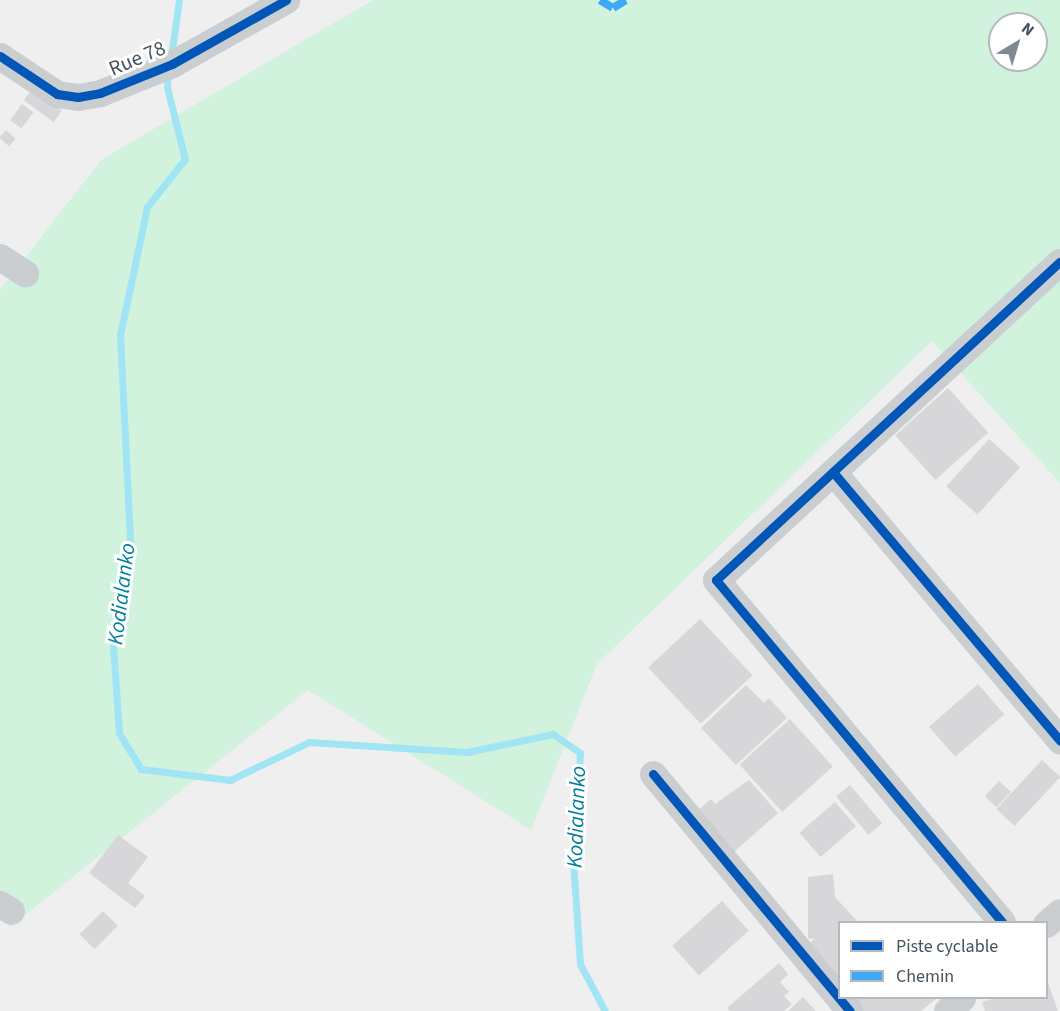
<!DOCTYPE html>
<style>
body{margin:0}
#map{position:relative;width:1060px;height:1011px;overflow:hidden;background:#f0efef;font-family:"Source Sans 3",sans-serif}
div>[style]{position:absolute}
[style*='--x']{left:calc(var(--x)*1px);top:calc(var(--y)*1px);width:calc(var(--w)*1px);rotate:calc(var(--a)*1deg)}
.green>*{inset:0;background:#d1f2dd}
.stream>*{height:7px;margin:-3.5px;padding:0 3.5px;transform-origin:3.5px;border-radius:3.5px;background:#a1e4f4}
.building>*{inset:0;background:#d7d7d9;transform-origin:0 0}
.minor>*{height:27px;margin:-13.5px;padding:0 13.5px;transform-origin:13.5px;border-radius:13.5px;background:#cbced0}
.quiet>*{height:8px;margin-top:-4px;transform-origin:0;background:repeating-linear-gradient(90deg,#3fa9f5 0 15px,transparent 0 23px)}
.cycleway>*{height:9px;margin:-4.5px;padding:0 4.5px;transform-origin:4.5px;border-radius:4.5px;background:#0057b8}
span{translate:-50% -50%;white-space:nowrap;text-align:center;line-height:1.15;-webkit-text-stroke:6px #fff;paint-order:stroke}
.street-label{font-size:21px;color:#44525e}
.water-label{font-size:22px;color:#037f9c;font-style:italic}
.legend{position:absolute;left:838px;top:921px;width:210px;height:78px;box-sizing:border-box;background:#fff;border:2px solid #b4babf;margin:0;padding:8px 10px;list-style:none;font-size:18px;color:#44525e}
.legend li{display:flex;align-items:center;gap:12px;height:30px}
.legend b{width:30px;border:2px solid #b4babf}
.north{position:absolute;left:988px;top:12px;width:60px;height:60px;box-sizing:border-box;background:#fff;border:2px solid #b4babf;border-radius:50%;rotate:38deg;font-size:16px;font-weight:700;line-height:24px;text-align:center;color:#44525e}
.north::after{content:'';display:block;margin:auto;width:21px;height:27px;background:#808991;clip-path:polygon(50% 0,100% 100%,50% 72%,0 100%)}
</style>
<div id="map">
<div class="green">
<i style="clip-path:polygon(evenodd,373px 0,1060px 0,1060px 483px,932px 341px,597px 664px,531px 830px,308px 690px,10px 927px,0 917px,0 290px,101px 160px,373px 0,1000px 24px,1036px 24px,1036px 60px,1000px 60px,1000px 24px)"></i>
</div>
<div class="stream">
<i style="--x:171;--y:57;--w:58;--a:-82"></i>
<i style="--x:168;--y:74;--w:13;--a:94"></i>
<i style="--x:167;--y:87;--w:74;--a:76"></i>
<i style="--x:185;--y:159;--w:61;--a:128.4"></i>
<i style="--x:147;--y:207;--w:131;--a:101.9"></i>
<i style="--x:120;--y:335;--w:224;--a:87.2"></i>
<i style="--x:131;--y:559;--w:88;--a:101.8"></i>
<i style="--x:113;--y:645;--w:88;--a:86.1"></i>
<i style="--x:119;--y:733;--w:42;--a:58.6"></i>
<i style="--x:141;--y:769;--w:90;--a:7"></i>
<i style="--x:230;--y:780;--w:88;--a:-25.7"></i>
<i style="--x:309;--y:742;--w:158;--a:3.6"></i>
<i style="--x:467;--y:752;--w:88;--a:-11.8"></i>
<i style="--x:553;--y:734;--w:33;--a:35"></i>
<i style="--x:580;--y:753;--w:108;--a:93.7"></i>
<i style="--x:573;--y:861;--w:103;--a:86.1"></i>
<i style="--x:580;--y:964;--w:53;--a:62"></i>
</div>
<div class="building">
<i style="left:32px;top:89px;width:37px;height:14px;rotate:36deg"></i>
<i style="left:22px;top:104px;width:14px;height:20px;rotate:36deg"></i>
<i style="left:6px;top:130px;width:13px;height:10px;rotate:42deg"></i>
<i style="left:948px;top:388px;width:60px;height:71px;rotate:48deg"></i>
<i style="left:989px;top:439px;width:42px;height:64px;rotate:42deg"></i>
<i style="left:700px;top:619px;width:77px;height:71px;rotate:47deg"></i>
<i style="left:978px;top:684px;width:40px;height:65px;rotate:49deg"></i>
<i style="clip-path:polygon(746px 685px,764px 703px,769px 698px,787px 718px,736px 765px,701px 728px)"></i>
<i style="left:790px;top:719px;width:64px;height:68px;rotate:48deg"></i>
<i style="left:1042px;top:760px;width:25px;height:67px;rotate:43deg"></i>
<i style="clip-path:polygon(749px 780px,778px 813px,727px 858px,691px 816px,711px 799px,715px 804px)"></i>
<i style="left:999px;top:781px;width:16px;height:21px;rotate:43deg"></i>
<i style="left:850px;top:785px;width:50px;height:18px;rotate:50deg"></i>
<i style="left:835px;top:802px;width:32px;height:47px;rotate:49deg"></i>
<i style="clip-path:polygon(118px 835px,148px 857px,128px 883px,145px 896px,135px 908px,89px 873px)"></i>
<i style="clip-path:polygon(833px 874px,835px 897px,858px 922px,840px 922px,840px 973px,832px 979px,804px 949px,814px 939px,808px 938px,808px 877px)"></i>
<i style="left:722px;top:901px;width:40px;height:67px;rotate:48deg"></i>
<i style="left:103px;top:911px;width:21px;height:33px;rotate:45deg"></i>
<i style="clip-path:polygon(779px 963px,788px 974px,780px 982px,789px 992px,784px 996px,792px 1004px,784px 1011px,730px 1011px,727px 1008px)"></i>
<i style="clip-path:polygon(1047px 980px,1058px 1011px,985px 1011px,982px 1002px,996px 998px,1046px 998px)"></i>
<i style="clip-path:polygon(803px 997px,816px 1011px,788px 1011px)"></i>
<i style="clip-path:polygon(842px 998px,937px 998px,921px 1011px,853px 1011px)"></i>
</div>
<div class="minor">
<i style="--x:0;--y:56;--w:69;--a:33.7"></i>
<i style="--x:57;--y:94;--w:21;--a:8"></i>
<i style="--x:78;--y:97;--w:22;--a:-10"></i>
<i style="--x:100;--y:93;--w:78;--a:-21.9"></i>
<i style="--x:172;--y:64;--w:131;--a:-29.3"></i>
<i style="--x:0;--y:257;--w:30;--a:33"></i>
<i style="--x:833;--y:472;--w:352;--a:49.8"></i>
<i style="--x:653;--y:774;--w:308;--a:50.3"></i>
<i style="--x:0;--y:904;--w:13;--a:32"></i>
<i style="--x:1002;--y:922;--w:446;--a:-129.9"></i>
<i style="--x:716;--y:580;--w:468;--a:-42.8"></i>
<i style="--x:1046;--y:924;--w:18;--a:-41"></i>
<i style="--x:947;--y:1011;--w:20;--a:-41"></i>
</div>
<div class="quiet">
<i style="--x:600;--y:0;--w:15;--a:32"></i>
<i style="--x:613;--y:8;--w:15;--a:-32"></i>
</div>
<div class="cycleway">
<i style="--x:0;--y:56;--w:69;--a:33.7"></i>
<i style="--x:57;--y:94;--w:21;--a:8"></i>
<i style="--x:78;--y:97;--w:22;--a:-10"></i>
<i style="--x:100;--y:93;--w:78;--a:-21.9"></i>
<i style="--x:172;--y:64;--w:131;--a:-29.3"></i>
<i style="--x:833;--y:472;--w:352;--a:49.8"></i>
<i style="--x:653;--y:774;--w:308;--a:50.3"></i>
<i style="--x:1002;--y:922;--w:446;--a:-129.9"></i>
<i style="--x:716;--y:580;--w:468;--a:-42.8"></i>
</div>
<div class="street-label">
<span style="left:137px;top:58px;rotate:-23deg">Rue 78</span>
</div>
<div class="water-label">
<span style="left:122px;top:594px;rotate:-83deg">Kodialanko</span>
<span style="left:577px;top:817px;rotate:-88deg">Kodialanko</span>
</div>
<ul class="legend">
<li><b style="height:8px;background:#0057b8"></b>Piste cyclable</li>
<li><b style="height:8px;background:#3fa9f5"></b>Chemin</li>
</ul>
<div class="north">N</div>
</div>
